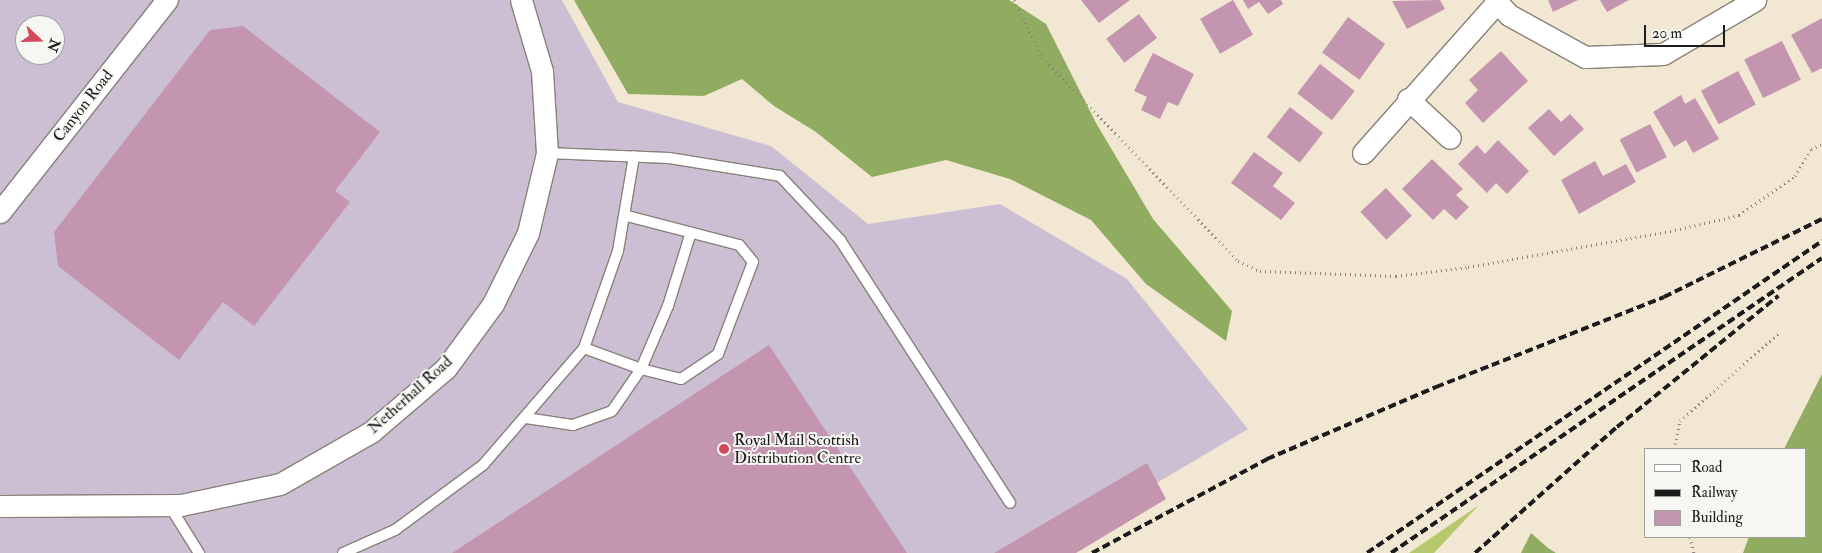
<!DOCTYPE html>
<style>
body{margin:0}
#map{position:relative;width:1822px;height:553px;overflow:hidden;background:#f2e7d3;font-family:"IM FELL Double Pica",serif}
div>[style]{position:absolute}
[style*='--x']{left:calc(var(--x)*1px);top:calc(var(--y)*1px);width:calc(var(--w)*1px);rotate:calc(var(--a)*1deg)}
.industrial>*{inset:0;background:#ccbfd4}
.green>*{inset:0;background:#b5c86c}
.forest>*{inset:0;background:#90ac60}
.building>*{inset:0;background:#c495af;transform-origin:0 0}
.path>*{height:3px;margin-top:-1.5px;transform-origin:0;background:repeating-linear-gradient(90deg,#878278 0 1px,transparent 0 5px)}
.roads{filter:drop-shadow(1px 0 #878278) drop-shadow(-1px 0 #878278) drop-shadow(0 1px #878278) drop-shadow(0 -1px #878278)}
.lane>*{height:10px;margin:-5px;padding:0 5px;transform-origin:5px;border-radius:5px;background:#fff}
.street>*{height:21px;margin:-10.5px;padding:0 10.5px;transform-origin:10.5px;border-radius:10.5px;background:#fff}
.rail>*{height:4px;margin-top:-2px;transform-origin:0;background:repeating-linear-gradient(90deg,#1c1c1c 0 8px,transparent 0 12px)}
.dots>*{width:14px;height:14px;translate:-50% -50%;box-sizing:border-box;border:2px solid #f6f6f2;border-radius:50%}
span{translate:-50% -50%;white-space:nowrap;text-align:center;line-height:1.15;-webkit-text-stroke:4px #f6f6f2;paint-order:stroke}
.street-label{font-size:16px;color:#1c1c1c}
.poi-label{font-size:16px;color:#1c1c1c}
.left{translate:0 -50%;text-align:left}
.legend{position:absolute;left:1644px;top:448px;width:162px;height:90px;box-sizing:border-box;background:#f6f6f2;border:1px solid #9f9f9c;margin:0;padding:6px 9px;list-style:none;font-size:15px;color:#1c1c1c}
.legend li{display:flex;align-items:center;gap:10px;height:25px}
.legend b{width:25px;border:1px solid #9f9f9c}
.north{position:absolute;left:15px;top:15px;width:50px;height:50px;box-sizing:border-box;background:#f6f6f2;border:1px solid #9f9f9c;border-radius:50%;rotate:111deg;font-size:14px;font-weight:700;line-height:20px;text-align:center;color:#1c1c1c}
.north::after{content:'';display:block;margin:auto;width:18px;height:22px;background:#d1495b;clip-path:polygon(50% 0,100% 100%,50% 72%,0 100%)}
.scale{position:absolute;left:1644px;top:25px;width:81px;height:22px;box-sizing:border-box;border:2px solid #1c1c1c;border-top:0;padding-left:6px;font-size:15px;line-height:18px;white-space:nowrap;color:#1c1c1c;-webkit-text-stroke:4px #f6f6f2;paint-order:stroke}
</style>
<div id="map">
<div class="industrial">
<i style="clip-path:polygon(evenodd,0 0,562px 0,618px 102px,771px 146px,868px 224px,1000px 204px,1127px 279px,1248px 429px,1038px 553px,0 553px,0 0,25px 25px,55px 25px,55px 55px,25px 55px,25px 25px)"></i>
</div>
<div class="green">
<i style="clip-path:polygon(1479px 505px,1434px 553px,1409px 553px)"></i>
</div>
<div class="forest">
<i style="clip-path:polygon(574px 0,1009px 0,1046px 24px,1096px 123px,1153px 219px,1232px 311px,1226px 341px,1146px 284px,1091px 220px,1010px 179px,946px 160px,872px 177px,816px 132px,774px 106px,742px 79px,704px 96px,628px 94px)"></i>
<i style="clip-path:polygon(1822px 374px,1822px 553px,1743px 553px,1749px 537px,1806px 537px,1806px 449px,1784px 449px)"></i>
<i style="clip-path:polygon(1531px 533px,1548px 548px,1556px 553px,1521px 553px)"></i>
</div>
<div class="building">
<i style="clip-path:polygon(1081px 0,1130px 0,1099px 23px)"></i>
<i style="left:1233px;top:0;width:40px;height:38px;rotate:60deg"></i>
<i style="clip-path:polygon(1243px 0,1281px 0,1283px 4px,1268px 14px,1259px 2px,1248px 9px)"></i>
<i style="clip-path:polygon(1440px 0,1445px 9px,1407px 29px,1392px 1px)"></i>
<i style="clip-path:polygon(1548px 0,1578px 0,1553px 12px)"></i>
<i style="clip-path:polygon(1600px 0,1629px 0,1607px 12px)"></i>
<i style="left:1139px;top:14px;width:30px;height:41px;rotate:53deg"></i>
<i style="left:1348px;top:17px;width:46px;height:44px;rotate:36deg"></i>
<i style="clip-path:polygon(1822px 18px,1822px 68px,1812px 73px,1791px 35px)"></i>
<i style="clip-path:polygon(243px 26px,380px 132px,335px 191px,350px 202px,254px 326px,223px 302px,179px 360px,58px 266px,54px 232px,210px 30px)"></i>
<i style="left:1782px;top:41px;width:43px;height:42px;rotate:64deg"></i>
<i style="clip-path:polygon(1501px 51px,1528px 81px,1483px 123px,1465px 103px,1478px 90px,1469px 80px)"></i>
<i style="clip-path:polygon(1153px 53px,1194px 74px,1178px 106px,1168px 102px,1160px 119px,1141px 110px,1147px 97px,1134px 91px)"></i>
<i style="left:1320px;top:64px;width:44px;height:37px;rotate:38deg"></i>
<i style="left:1738px;top:71px;width:38px;height:42px;rotate:62deg"></i>
<i style="clip-path:polygon(1681px 95px,1685px 104px,1695px 98px,1719px 139px,1693px 153px,1686px 140px,1674px 147px,1653px 112px)"></i>
<i style="left:1290px;top:107px;width:42px;height:38px;rotate:38deg"></i>
<i style="clip-path:polygon(1549px 109px,1561px 122px,1570px 114px,1584px 129px,1554px 156px,1528px 128px)"></i>
<i style="left:1650px;top:124px;width:37px;height:34px;rotate:63deg"></i>
<i style="clip-path:polygon(1498px 140px,1529px 171px,1507px 194px,1496px 183px,1487px 193px,1458px 164px,1477px 145px,1485px 154px)"></i>
<i style="clip-path:polygon(1254px 152px,1283px 173px,1273px 186px,1295px 203px,1281px 220px,1231px 183px)"></i>
<i style="clip-path:polygon(1432px 159px,1463px 189px,1456px 195px,1469px 207px,1456px 220px,1444px 209px,1433px 220px,1402px 189px)"></i>
<i style="clip-path:polygon(1595px 161px,1603px 176px,1626px 164px,1636px 182px,1579px 214px,1561px 180px)"></i>
<i style="left:1386px;top:188px;width:38px;height:35px;rotate:47deg"></i>
<i style="clip-path:polygon(769px 345px,907px 553px,452px 553px)"></i>
<i style="clip-path:polygon(1147px 463px,1166px 499px,1076px 553px,994px 553px)"></i>
</div>
<div class="path">
<i style="--x:1014;--y:0;--w:64;--a:63.8"></i>
<i style="--x:1042;--y:57;--w:283;--a:46.1"></i>
<i style="--x:1238;--y:261;--w:24;--a:24"></i>
<i style="--x:1260;--y:271;--w:136;--a:2.1"></i>
<i style="--x:1396;--y:276;--w:73;--a:-7.1"></i>
<i style="--x:1468;--y:267;--w:210;--a:-10.1"></i>
<i style="--x:1675;--y:230;--w:66;--a:-13.2"></i>
<i style="--x:1739;--y:215;--w:68;--a:-34.9"></i>
<i style="--x:1795;--y:176;--w:31;--a:-59"></i>
<i style="--x:1811;--y:149;--w:12;--a:-24"></i>
<i style="--x:1674;--y:449;--w:29;--a:-78"></i>
<i style="--x:1680;--y:421;--w:134;--a:-41.7"></i>
<i style="--x:1690;--y:537;--w:16;--a:76"></i>
</div>
<div class="roads">
<div class="lane">
<i style="--x:547;--y:153;--w:122;--a:2.3"></i>
<i style="--x:669;--y:158;--w:112;--a:9.2"></i>
<i style="--x:780;--y:176;--w:88;--a:46.8"></i>
<i style="--x:840;--y:240;--w:313;--a:57.1"></i>
<i style="--x:584;--y:348;--w:61;--a:20.2"></i>
<i style="--x:641;--y:369;--w:69;--a:-66.8"></i>
<i style="--x:668;--y:306;--w:77;--a:-72.7"></i>
<i style="--x:526;--y:418;--w:48;--a:8.5"></i>
<i style="--x:573;--y:425;--w:41;--a:-19.7"></i>
<i style="--x:612;--y:411;--w:51;--a:-55.4"></i>
<i style="--x:641;--y:369;--w:41;--a:14"></i>
<i style="--x:681;--y:379;--w:45;--a:-34"></i>
<i style="--x:718;--y:354;--w:98;--a:-69.2"></i>
<i style="--x:753;--y:262;--w:22;--a:-129"></i>
<i style="--x:739;--y:245;--w:116;--a:-165.5"></i>
<i style="--x:169;--y:505;--w:57;--a:58"></i>
<i style="--x:343;--y:553;--w:57;--a:-23.9"></i>
<i style="--x:395;--y:530;--w:109;--a:-36.5"></i>
<i style="--x:483;--y:465;--w:155;--a:-49.2"></i>
<i style="--x:584;--y:348;--w:103;--a:-70.7"></i>
<i style="--x:618;--y:251;--w:96;--a:-80.4"></i>
</div>
<div class="street">
<i style="--x:1495;--y:0;--w:21;--a:47"></i>
<i style="--x:1509;--y:15;--w:87;--a:28.9"></i>
<i style="--x:1585;--y:57;--w:78;--a:-2.2"></i>
<i style="--x:1663;--y:54;--w:107;--a:-30.4"></i>
<i style="--x:1408;--y:99;--w:57;--a:42.9"></i>
<i style="--x:1363;--y:153;--w:200;--a:-48.4"></i>
<i style="--x:0;--y:212;--w:270;--a:-51.8"></i>
<i style="--x:0;--y:506;--w:181;--a:-0.3"></i>
<i style="--x:181;--y:505;--w:101;--a:-12"></i>
<i style="--x:280;--y:484;--w:105;--a:-29.7"></i>
<i style="--x:371;--y:432;--w:99;--a:-40.5"></i>
<i style="--x:446;--y:368;--w:79;--a:-53.7"></i>
<i style="--x:493;--y:304;--w:79;--a:-63.8"></i>
<i style="--x:528;--y:233;--w:82;--a:-76.6"></i>
<i style="--x:547;--y:153;--w:82;--a:-93.5"></i>
<i style="--x:542;--y:71;--w:74;--a:-106.5"></i>
</div>
</div>
<div class="rail">
<i style="--x:1092;--y:553;--w:199;--a:-28.2"></i>
<i style="--x:1267;--y:459;--w:184;--a:-23.1"></i>
<i style="--x:1436;--y:387;--w:245;--a:-21.5"></i>
<i style="--x:1664;--y:297;--w:176;--a:-26.3"></i>
<i style="--x:1367;--y:553;--w:552;--a:-34.44"></i>
<i style="--x:1391;--y:553;--w:522;--a:-34.39"></i>
<i style="--x:1475;--y:553;--w:190;--a:-41.6"></i>
<i style="--x:1617;--y:427;--w:208;--a:-39.1"></i>
</div>
<div class="dots">
<i style="left:724px;top:449px;background:#d1495b"></i>
</div>
<div class="street-label">
<span style="left:83px;top:106px;rotate:-52deg">Canyon Road</span>
<span style="left:410px;top:395px;rotate:-42deg">Netherhall Road</span>
</div>
<div class="poi-label">
<span class="left" style="left:734px;top:449px">Royal Mail Scottish<br>Distribution Centre</span>
</div>
<ul class="legend">
<li><b style="height:6px;background:#fff"></b>Road</li>
<li><b style="height:6px;background:#1c1c1c"></b>Railway</li>
<li><b style="height:14px;background:#c495af"></b>Building</li>
</ul>
<div class="north">N</div>
<div class="scale">20 m</div>
</div>
